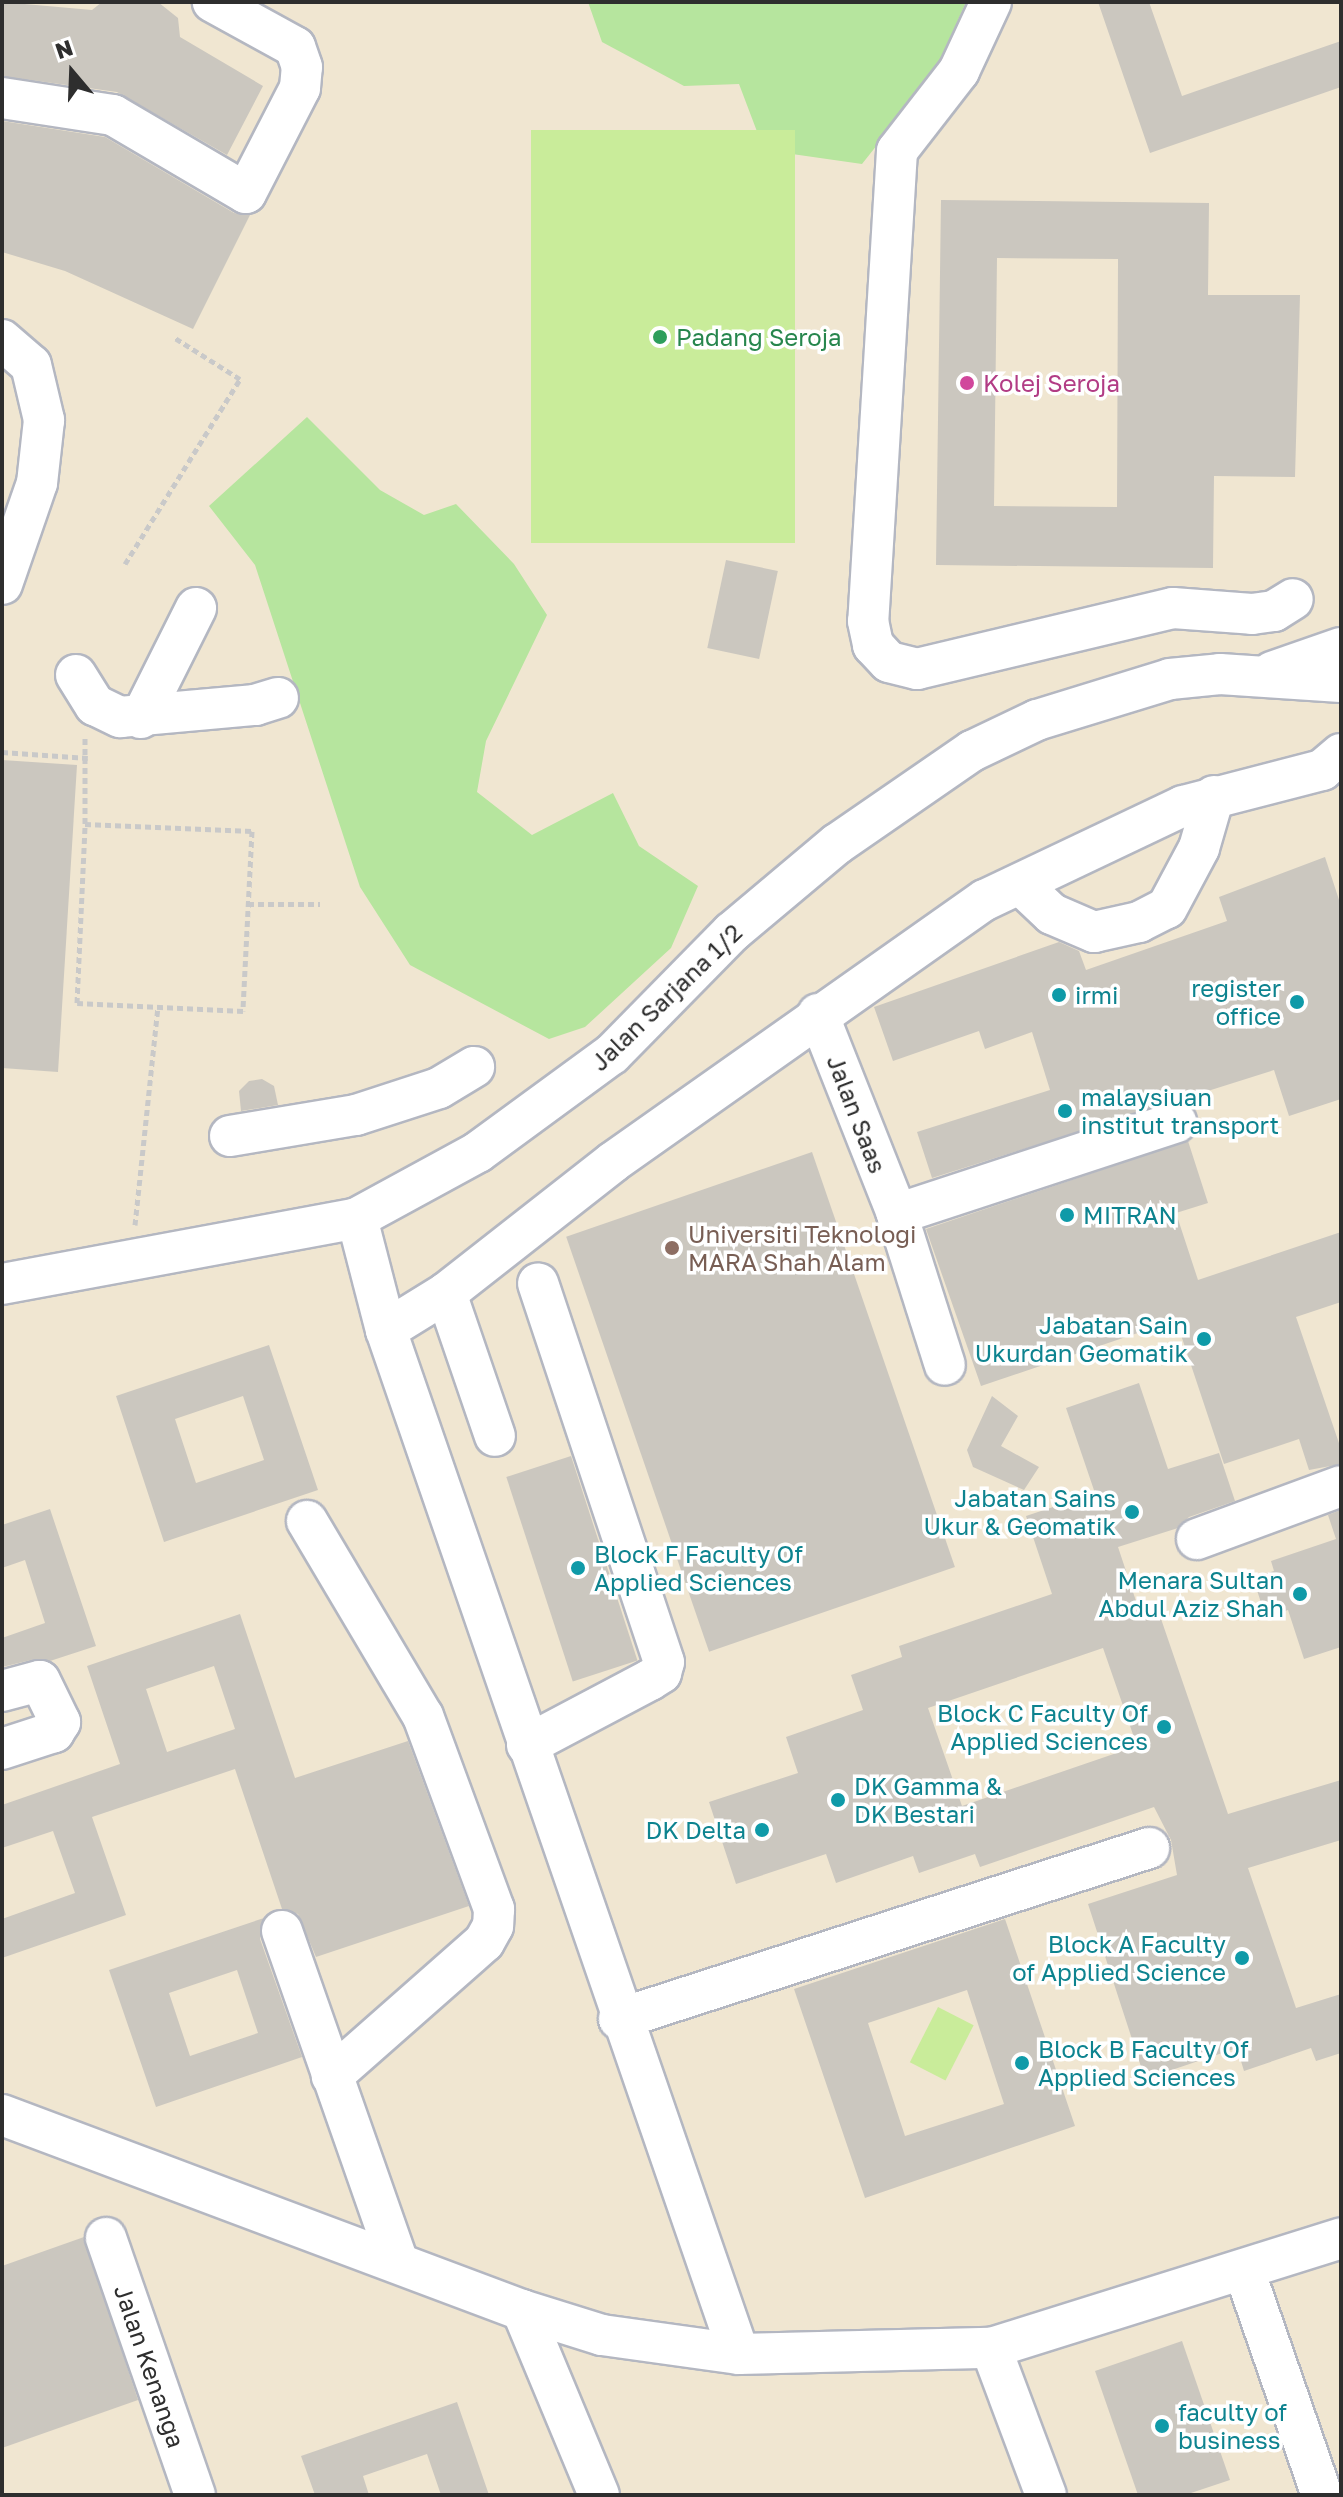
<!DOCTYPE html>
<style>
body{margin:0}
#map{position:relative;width:1343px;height:2497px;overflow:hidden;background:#efe9e1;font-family:"Golos Text",sans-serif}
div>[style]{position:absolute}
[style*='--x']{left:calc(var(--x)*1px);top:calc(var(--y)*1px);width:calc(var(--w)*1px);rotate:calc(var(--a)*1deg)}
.education>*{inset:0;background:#f0e6d1;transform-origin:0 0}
.green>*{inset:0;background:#b6e59e}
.pitch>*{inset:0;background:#c9ec9a;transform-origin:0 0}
.building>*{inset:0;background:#cbc7bf;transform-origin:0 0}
.path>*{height:5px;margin-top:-2.5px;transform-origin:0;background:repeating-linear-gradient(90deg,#c9c9c9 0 6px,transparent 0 10px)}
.roads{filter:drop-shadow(2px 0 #b4b7c1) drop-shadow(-2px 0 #b4b7c1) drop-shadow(0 2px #b4b7c1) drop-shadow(0 -2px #b4b7c1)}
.minor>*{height:40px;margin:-20px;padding:0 20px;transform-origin:20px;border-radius:20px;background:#fff}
.dots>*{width:22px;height:22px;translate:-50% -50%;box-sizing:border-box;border:4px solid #fff;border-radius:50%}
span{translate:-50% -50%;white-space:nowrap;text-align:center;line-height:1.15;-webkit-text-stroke:7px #fff;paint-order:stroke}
.leisure-label{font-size:24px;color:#27864d}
.left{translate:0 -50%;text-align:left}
.hotel-label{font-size:24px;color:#b23c85}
.culture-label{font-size:24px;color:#0d838f}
.right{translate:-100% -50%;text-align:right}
.street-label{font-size:24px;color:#2e2e2e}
.education-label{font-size:24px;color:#785e54}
.frame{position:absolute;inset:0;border:4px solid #2e2e2e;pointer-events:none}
.north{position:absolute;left:32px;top:32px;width:80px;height:80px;-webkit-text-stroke:6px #fff;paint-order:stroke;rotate:341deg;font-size:22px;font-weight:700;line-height:32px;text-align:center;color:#2e2e2e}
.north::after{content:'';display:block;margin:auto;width:28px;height:36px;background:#2e2e2e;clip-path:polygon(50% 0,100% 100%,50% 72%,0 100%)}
</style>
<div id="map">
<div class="education">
<i style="left:2px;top:2px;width:1339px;height:2493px"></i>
</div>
<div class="green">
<i style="clip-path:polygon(588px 2px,966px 2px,935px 72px,862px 164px,764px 150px,739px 84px,684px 86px,602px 42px)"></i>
<i style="clip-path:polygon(307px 417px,380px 490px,424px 515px,456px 504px,514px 564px,547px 615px,486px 741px,477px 792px,532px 835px,613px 793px,639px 846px,698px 886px,671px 948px,585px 1027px,549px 1039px,410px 965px,360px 887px,255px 565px,209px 506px)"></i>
</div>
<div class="pitch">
<i style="left:531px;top:130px;width:264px;height:413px"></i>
<i style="left:938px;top:2007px;width:40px;height:62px;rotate:27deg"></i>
</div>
<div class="building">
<i style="clip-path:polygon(2px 2px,92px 10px,102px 2px,158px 2px,178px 18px,180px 37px,263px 86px,227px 155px,117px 92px,2px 76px)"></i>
<i style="clip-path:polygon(1098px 2px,1149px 2px,1182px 96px,1341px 41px,1341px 87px,1150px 153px)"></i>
<i style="clip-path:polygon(2px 121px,105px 137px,234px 213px,250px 215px,193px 329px,65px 271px,2px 252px)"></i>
<i style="clip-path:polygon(evenodd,941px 200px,1209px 203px,1208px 295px,1300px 295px,1295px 477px,1214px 476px,1213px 568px,936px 565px,941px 200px,997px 258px,1118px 259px,1117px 507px,994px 506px,997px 258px)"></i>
<i style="left:726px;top:560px;width:53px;height:90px;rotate:12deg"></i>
<i style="clip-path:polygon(2px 760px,77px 765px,58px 1072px,2px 1068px)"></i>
<i style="clip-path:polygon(1325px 857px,1341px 906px,1341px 1099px,1289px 1116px,1274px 1070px,932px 1178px,917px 1132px,1050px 1090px,1032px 1032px,985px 1049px,979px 1031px,893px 1061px,874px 1007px,1059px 942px,1079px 951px,1086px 970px,1227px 921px,1219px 897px)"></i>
<i style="clip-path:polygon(262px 1079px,274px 1086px,278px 1105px,241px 1111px,239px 1091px,249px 1081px)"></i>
<i style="clip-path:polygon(1188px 1141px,1208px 1203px,1176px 1213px,1198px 1280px,1341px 1232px,1341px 1302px,1296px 1317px,1341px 1449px,1341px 1464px,1309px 1470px,1299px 1439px,1224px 1464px,1176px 1320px,981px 1386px,926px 1229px)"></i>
<i style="left:812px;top:1152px;width:439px;height:260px;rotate:71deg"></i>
<i style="clip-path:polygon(evenodd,269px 1345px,318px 1490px,164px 1542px,116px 1396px,269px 1345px,243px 1396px,264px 1460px,196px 1483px,175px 1419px,243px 1396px)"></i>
<i style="clip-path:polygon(evenodd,1139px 1383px,1168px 1469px,1219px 1453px,1235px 1501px,1189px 1517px,1178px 1528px,1118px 1547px,1142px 1619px,1159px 1613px,1228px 1814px,1341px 1780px,1341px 1840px,1248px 1868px,1296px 2008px,1341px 1994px,1341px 2053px,1316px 2061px,1311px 2048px,1244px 2071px,1237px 2048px,1145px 2079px,1088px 1904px,1177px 1875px,1171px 1840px,1154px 1807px,980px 1867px,975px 1854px,919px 1873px,913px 1856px,836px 1883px,826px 1854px,736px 1884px,709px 1802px,798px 1773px,786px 1737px,863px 1710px,851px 1675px,902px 1657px,899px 1646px,1052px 1594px,1026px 1516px,1089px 1495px,1097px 1499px,1066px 1408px,1139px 1383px,1103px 1648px,1137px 1746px,962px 1806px,928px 1708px,1103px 1648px)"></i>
<i style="clip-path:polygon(992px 1396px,1018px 1416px,1001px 1446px,1039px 1467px,1024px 1490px,973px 1467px,967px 1450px)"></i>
<i style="left:571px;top:1456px;width:215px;height:68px;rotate:72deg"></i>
<i style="clip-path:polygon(50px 1509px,96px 1646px,50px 1661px,35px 1659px,2px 1667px,2px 1638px,45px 1623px,25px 1560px,2px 1568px,2px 1525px)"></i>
<i style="clip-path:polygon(1341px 1510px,1341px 1647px,1304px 1659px,1288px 1610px,1266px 1618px,1253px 1578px,1274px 1571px,1271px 1561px,1336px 1539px,1328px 1515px)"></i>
<i style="clip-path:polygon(evenodd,240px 1614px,295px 1778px,408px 1741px,469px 1906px,316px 1957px,298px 1914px,282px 1909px,235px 1769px,92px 1817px,126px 1915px,2px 1958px,2px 1919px,75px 1893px,53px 1831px,2px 1848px,2px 1805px,120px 1764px,87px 1666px,240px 1614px,214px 1666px,235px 1729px,167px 1752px,146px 1689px,214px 1666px)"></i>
<i style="clip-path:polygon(evenodd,264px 1918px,260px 1939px,302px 2057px,156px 2107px,109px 1970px,264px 1918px,237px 1970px,258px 2033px,190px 2056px,169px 1993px,237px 1970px)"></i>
<i style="clip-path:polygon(evenodd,1005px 1919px,1075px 2126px,865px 2198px,794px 1989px,1005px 1919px,967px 1990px,1004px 2104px,905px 2136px,868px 2023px,967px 1990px)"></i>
<i style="clip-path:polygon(84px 2237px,138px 2400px,2px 2448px,2px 2266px)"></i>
<i style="clip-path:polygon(1182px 2341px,1230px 2480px,1185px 2495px,1138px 2495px,1095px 2371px)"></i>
<i style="clip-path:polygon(457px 2402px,489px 2495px,441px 2495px,427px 2454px,363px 2476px,369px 2495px,315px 2495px,301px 2456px)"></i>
</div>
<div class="path">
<i style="--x:125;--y:564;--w:218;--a:-58.1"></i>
<i style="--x:240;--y:379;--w:77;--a:-147.8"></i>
<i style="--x:85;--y:738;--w:86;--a:90"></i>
<i style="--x:85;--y:824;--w:167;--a:2.4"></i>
<i style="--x:252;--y:831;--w:180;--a:92.9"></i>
<i style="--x:243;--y:1011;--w:166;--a:-177.2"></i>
<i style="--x:77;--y:1003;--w:179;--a:-87.4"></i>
<i style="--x:2;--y:752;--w:86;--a:4"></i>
<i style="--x:248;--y:904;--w:72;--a:0"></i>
<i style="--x:135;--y:1225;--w:219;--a:-84"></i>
</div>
<div class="roads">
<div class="minor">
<i style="--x:991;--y:2;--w:76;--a:114.9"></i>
<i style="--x:959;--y:71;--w:101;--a:127.8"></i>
<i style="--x:897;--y:151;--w:471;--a:93.5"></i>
<i style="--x:868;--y:621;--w:25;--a:78"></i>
<i style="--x:873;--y:645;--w:23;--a:47"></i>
<i style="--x:889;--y:662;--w:29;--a:14"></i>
<i style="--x:917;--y:669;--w:263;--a:-13.4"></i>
<i style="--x:1173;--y:608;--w:79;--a:4.3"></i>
<i style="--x:1252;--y:614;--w:22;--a:-8"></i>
<i style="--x:1274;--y:611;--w:22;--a:-32"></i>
<i style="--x:2;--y:98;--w:112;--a:8.7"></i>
<i style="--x:113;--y:115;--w:154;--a:30.4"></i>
<i style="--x:246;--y:193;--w:118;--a:-62.8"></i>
<i style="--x:300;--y:88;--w:21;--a:-85"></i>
<i style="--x:302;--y:67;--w:21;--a:-109"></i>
<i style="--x:295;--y:47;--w:94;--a:-151.2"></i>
<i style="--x:2;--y:340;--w:38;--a:41"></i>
<i style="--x:31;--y:365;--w:57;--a:76.7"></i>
<i style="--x:44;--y:420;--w:63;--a:96.3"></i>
<i style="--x:37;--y:483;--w:107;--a:109.1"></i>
<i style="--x:1272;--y:672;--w:73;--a:-19.2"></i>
<i style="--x:76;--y:675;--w:36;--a:58"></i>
<i style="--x:95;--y:705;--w:28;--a:26"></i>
<i style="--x:120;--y:717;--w:136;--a:-5.1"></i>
<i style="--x:255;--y:705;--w:24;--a:-17"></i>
<i style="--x:141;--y:718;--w:123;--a:-63.4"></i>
<i style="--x:1020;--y:884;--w:44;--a:43.2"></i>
<i style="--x:1052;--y:914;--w:46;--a:23.2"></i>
<i style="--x:1094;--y:932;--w:46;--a:-12.5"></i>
<i style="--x:1139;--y:922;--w:31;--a:-27"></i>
<i style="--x:1167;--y:908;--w:68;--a:-61.9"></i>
<i style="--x:1199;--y:848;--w:54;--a:-73.9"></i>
<i style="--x:818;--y:1014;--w:215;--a:68.4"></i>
<i style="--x:897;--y:1214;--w:158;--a:72.4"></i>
<i style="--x:230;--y:1136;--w:128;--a:-9.5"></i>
<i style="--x:356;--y:1115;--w:87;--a:-18"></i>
<i style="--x:439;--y:1088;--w:41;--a:-31"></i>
<i style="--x:897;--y:1214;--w:294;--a:-18.2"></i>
<i style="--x:357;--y:1218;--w:116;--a:75.5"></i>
<i style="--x:386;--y:1330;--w:1083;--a:70.98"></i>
<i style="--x:739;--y:2354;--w:252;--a:-1.4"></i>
<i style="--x:991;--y:2348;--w:367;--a:-17.4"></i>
<i style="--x:2;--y:1284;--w:361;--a:-10.5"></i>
<i style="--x:357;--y:1218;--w:138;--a:-28.6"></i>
<i style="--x:478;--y:1152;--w:166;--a:-36.2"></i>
<i style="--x:612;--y:1054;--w:171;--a:-45.5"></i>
<i style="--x:732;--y:932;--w:137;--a:-40"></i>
<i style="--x:837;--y:844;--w:164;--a:-34.6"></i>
<i style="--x:972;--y:751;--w:72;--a:-25.5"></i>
<i style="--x:1037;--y:720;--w:139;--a:-17.1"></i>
<i style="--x:1170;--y:679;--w:50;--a:-5.7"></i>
<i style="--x:1220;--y:674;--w:121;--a:3.8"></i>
<i style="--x:446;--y:1293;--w:151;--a:71.1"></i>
<i style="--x:386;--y:1330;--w:70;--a:-31.7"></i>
<i style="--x:446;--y:1293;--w:212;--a:-38.1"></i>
<i style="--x:613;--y:1162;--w:455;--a:-35.2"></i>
<i style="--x:985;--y:900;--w:219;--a:-25.4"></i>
<i style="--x:1183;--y:806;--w:144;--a:-14.5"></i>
<i style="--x:1322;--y:770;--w:25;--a:-40"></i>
<i style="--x:307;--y:1521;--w:227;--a:59.3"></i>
<i style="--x:423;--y:1716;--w:206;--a:69.8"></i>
<i style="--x:494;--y:1909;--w:17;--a:93"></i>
<i style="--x:493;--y:1926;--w:18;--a:119"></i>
<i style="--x:484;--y:1942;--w:203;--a:138.6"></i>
<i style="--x:1197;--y:1539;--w:153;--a:-20.2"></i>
<i style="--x:2;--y:1691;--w:39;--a:-15"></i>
<i style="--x:40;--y:1681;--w:46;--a:64"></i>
<i style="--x:60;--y:1722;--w:12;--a:121"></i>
<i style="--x:54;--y:1732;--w:55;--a:161.9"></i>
<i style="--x:527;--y:1745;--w:139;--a:-27.9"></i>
<i style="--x:650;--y:1680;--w:13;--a:-32"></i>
<i style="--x:661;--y:1673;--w:11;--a:-75"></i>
<i style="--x:664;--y:1662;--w:399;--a:-108.4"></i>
<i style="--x:282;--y:1931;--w:351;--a:70.7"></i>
<i style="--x:619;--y:2019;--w:557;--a:-17.88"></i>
<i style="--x:2;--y:2115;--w:555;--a:20.56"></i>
<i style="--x:522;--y:2310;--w:84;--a:17.4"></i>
<i style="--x:602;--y:2335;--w:138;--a:7.9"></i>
<i style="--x:106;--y:2238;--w:272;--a:70.9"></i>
<i style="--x:1245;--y:2273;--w:235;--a:70.9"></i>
<i style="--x:522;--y:2310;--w:200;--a:67.4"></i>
<i style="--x:991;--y:2348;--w:157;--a:69.5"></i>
</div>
</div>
<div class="dots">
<i style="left:660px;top:337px;background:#2e9e5b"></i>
<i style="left:967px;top:383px;background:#d1479c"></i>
<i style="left:1059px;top:995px;background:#0f9aa8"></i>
<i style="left:1297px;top:1002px;background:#0f9aa8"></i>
<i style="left:1065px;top:1111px;background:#0f9aa8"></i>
<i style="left:1067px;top:1215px;background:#0f9aa8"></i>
<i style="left:672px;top:1248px;background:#8d6e63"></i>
<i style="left:1204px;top:1339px;background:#0f9aa8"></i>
<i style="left:1132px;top:1512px;background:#0f9aa8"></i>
<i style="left:578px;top:1568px;background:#0f9aa8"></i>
<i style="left:1300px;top:1594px;background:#0f9aa8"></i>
<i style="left:1164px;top:1727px;background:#0f9aa8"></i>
<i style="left:838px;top:1800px;background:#0f9aa8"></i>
<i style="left:762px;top:1830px;background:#0f9aa8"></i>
<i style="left:1242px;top:1958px;background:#0f9aa8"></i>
<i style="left:1022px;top:2063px;background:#0f9aa8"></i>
<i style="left:1162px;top:2426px;background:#0f9aa8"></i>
</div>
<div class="leisure-label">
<span class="left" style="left:676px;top:337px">Padang Seroja</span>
</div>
<div class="hotel-label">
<span class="left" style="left:983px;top:383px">Kolej Seroja</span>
</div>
<div class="culture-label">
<span class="right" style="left:1281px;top:1002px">register<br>office</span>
<span class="left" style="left:1075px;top:995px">irmi</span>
<span class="left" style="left:1081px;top:1111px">malaysiuan<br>institut transport</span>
<span class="left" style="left:1083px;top:1215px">MITRAN</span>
<span class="right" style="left:1188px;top:1339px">Jabatan Sain<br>Ukurdan Geomatik</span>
<span class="right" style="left:1116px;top:1512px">Jabatan Sains<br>Ukur &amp; Geomatik</span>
<span class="left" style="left:594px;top:1568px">Block F Faculty Of<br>Applied Sciences</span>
<span class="right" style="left:1284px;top:1594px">Menara Sultan<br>Abdul Aziz Shah</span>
<span class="right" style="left:1148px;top:1727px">Block C Faculty Of<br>Applied Sciences</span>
<span class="left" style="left:854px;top:1800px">DK Gamma &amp;<br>DK Bestari</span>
<span class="right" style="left:746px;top:1830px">DK Delta</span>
<span class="right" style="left:1226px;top:1958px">Block A Faculty<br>of Applied Science</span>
<span class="left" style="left:1038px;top:2063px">Block B Faculty Of<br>Applied Sciences</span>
<span class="left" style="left:1178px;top:2426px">faculty of<br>business</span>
</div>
<div class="street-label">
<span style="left:666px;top:997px;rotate:-44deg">Jalan Sarjana 1/2</span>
<span style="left:857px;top:1114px;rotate:69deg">Jalan Saas</span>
<span style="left:150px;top:2366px;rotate:71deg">Jalan Kenanga</span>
</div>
<div class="education-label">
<span class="left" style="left:688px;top:1248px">Universiti Teknologi<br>MARA Shah Alam</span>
</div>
<div class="frame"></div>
<div class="north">N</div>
</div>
